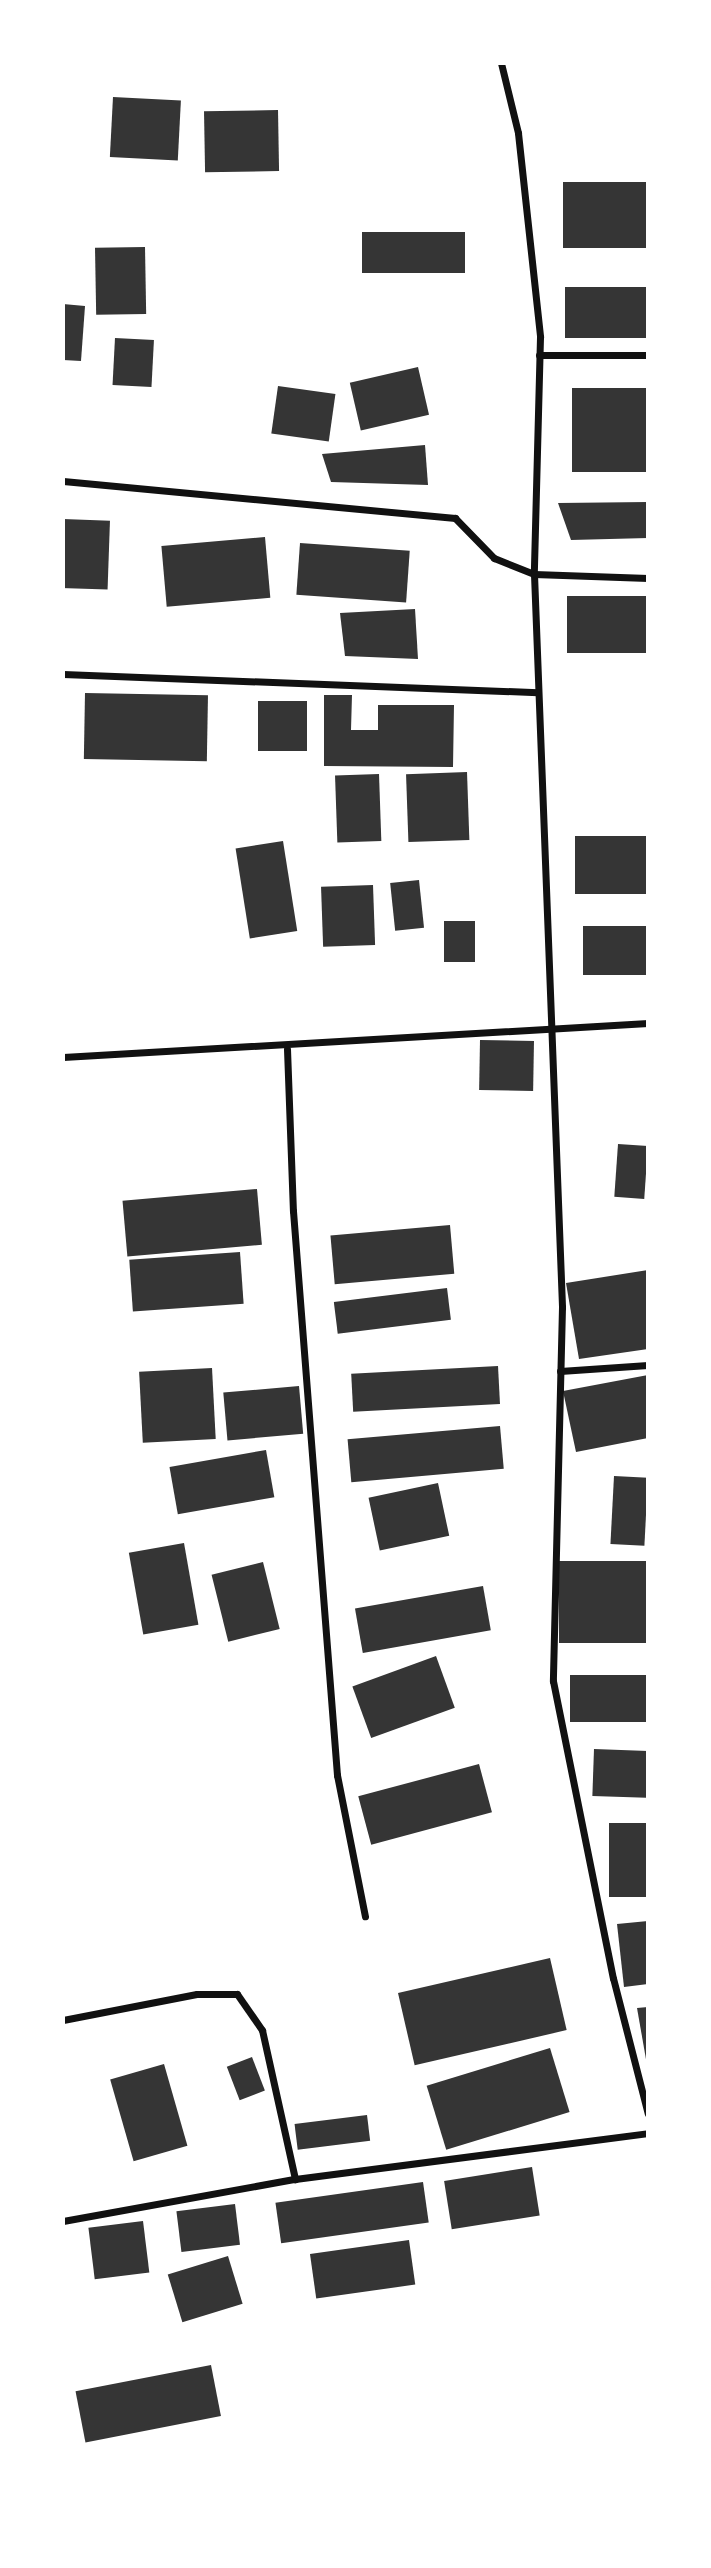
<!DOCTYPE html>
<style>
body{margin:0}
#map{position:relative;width:711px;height:2568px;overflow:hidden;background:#fff;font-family:"Exo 2",sans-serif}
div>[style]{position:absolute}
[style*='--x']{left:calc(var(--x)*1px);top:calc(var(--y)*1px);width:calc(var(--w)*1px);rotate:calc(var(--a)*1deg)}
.building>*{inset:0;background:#353535;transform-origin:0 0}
.minor>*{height:7px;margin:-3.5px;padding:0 3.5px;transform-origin:3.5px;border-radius:3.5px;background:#111}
span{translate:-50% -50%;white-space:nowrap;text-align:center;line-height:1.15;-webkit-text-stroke:7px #fff;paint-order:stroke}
.frame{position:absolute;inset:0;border:65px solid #fff;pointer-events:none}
</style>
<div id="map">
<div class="building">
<i style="left:113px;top:97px;width:68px;height:60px;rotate:3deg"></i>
<i style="left:278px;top:110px;width:61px;height:74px;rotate:89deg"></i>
<i style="left:648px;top:182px;width:66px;height:85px;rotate:90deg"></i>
<i style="left:465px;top:232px;width:41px;height:103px;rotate:90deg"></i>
<i style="left:145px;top:247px;width:67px;height:50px;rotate:89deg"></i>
<i style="left:648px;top:287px;width:51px;height:83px;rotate:90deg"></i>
<i style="clip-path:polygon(63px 304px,85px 306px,81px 361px,63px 360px)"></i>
<i style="left:115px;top:338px;width:39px;height:47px;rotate:3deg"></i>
<i style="left:418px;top:367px;width:49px;height:70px;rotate:77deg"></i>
<i style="left:278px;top:386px;width:58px;height:48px;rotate:8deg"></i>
<i style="left:572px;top:388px;width:76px;height:84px"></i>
<i style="clip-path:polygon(425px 445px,428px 485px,331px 482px,322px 454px)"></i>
<i style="clip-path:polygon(648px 502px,648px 538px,571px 540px,558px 503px)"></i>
<i style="left:63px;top:519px;width:47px;height:69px;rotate:2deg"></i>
<i style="left:265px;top:537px;width:61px;height:104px;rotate:85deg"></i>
<i style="left:300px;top:543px;width:110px;height:52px;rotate:4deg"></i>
<i style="left:648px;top:596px;width:57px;height:81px;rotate:90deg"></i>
<i style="clip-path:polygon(415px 609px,418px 659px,345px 656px,340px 613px)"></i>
<i style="left:85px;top:693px;width:123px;height:66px;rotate:1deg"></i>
<i style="clip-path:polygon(324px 695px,352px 695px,351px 730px,378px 730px,378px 705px,454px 705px,453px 767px,324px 766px)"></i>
<i style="left:258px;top:701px;width:49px;height:50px"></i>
<i style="left:467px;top:772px;width:68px;height:61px;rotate:88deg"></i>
<i style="left:379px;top:774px;width:67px;height:44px;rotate:88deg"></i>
<i style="left:648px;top:836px;width:58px;height:73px;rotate:90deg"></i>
<i style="left:283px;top:841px;width:91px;height:48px;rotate:81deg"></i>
<i style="left:419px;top:880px;width:48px;height:29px;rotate:84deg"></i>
<i style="left:373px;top:885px;width:60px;height:52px;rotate:88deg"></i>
<i style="left:444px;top:921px;width:31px;height:41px"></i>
<i style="left:583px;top:926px;width:65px;height:49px"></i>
<i style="left:480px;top:1040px;width:54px;height:50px;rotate:1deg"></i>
<i style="left:618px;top:1144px;width:30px;height:53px;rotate:4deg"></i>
<i style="left:257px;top:1189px;width:56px;height:135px;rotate:85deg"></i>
<i style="left:450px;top:1225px;width:49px;height:120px;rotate:85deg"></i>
<i style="left:240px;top:1252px;width:52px;height:111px;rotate:86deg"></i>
<i style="clip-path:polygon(648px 1270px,648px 1349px,579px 1359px,566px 1283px)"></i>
<i style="left:447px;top:1288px;width:32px;height:114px;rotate:83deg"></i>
<i style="left:498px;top:1366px;width:38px;height:147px;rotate:87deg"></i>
<i style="left:212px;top:1368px;width:71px;height:73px;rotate:87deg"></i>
<i style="clip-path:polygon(648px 1375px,648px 1438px,576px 1452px,563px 1391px)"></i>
<i style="left:299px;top:1386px;width:48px;height:76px;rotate:85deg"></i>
<i style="left:500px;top:1426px;width:43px;height:153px;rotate:85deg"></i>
<i style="left:266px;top:1450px;width:48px;height:98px;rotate:80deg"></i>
<i style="left:614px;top:1476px;width:34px;height:68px;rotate:3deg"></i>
<i style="left:438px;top:1483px;width:54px;height:71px;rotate:78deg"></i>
<i style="left:184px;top:1543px;width:83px;height:56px;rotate:80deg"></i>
<i style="left:648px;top:1561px;width:82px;height:89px;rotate:90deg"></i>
<i style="left:263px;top:1562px;width:69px;height:53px;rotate:76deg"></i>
<i style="left:483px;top:1586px;width:45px;height:130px;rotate:80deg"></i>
<i style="left:436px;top:1656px;width:55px;height:89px;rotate:70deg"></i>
<i style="left:648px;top:1675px;width:47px;height:78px;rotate:90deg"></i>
<i style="left:594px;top:1749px;width:54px;height:47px;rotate:2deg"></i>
<i style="left:479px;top:1764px;width:50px;height:125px;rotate:75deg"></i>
<i style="left:648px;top:1823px;width:74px;height:39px;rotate:90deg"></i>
<i style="clip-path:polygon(648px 1921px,648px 1984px,624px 1987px,617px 1924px)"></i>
<i style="left:550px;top:1958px;width:74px;height:156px;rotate:77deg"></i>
<i style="clip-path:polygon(648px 2007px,648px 2065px,647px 2065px,637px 2008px)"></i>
<i style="left:550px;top:2048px;width:67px;height:129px;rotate:73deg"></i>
<i style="left:252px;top:2057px;width:36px;height:27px;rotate:69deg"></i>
<i style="left:164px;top:2064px;width:85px;height:56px;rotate:74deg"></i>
<i style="left:367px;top:2115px;width:26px;height:73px;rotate:83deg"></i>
<i style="left:532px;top:2167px;width:49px;height:89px;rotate:81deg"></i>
<i style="left:423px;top:2182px;width:41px;height:149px;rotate:82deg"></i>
<i style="left:235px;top:2204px;width:41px;height:59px;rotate:83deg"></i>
<i style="left:143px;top:2221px;width:52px;height:55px;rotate:83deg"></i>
<i style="left:409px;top:2240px;width:45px;height:100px;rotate:82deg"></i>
<i style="left:228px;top:2256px;width:50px;height:63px;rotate:73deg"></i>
<i style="left:211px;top:2365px;width:52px;height:138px;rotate:79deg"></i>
</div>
<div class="minor">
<i style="--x:501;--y:63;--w:72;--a:76.3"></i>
<i style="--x:518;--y:133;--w:205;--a:83.8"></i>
<i style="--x:540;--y:337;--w:237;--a:91.5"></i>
<i style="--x:534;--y:574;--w:734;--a:87.81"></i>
<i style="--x:562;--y:1307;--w:374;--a:91.4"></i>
<i style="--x:553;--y:1681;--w:303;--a:78.6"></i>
<i style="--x:613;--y:1978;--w:140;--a:75.6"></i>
<i style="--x:539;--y:355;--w:109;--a:0"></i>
<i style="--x:63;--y:481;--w:394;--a:5.4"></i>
<i style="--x:455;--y:518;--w:56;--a:45.7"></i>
<i style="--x:494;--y:558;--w:43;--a:21.8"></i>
<i style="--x:534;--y:574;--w:114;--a:2"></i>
<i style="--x:63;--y:674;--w:475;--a:2.2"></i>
<i style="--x:287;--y:1049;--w:162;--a:87.9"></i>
<i style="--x:293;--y:1211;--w:566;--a:85.54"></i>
<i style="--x:337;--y:1775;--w:144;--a:78.8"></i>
<i style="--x:63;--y:1057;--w:586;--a:-3.33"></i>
<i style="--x:560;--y:1371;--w:88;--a:-3.9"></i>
<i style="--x:63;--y:2020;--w:136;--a:-11"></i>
<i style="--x:197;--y:1994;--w:40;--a:0"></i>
<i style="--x:237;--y:1994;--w:44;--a:55.2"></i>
<i style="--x:262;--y:2030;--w:153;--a:77.5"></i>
<i style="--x:63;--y:2221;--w:236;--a:-10.3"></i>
<i style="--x:295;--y:2179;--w:356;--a:-7.4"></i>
</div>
<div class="frame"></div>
</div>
